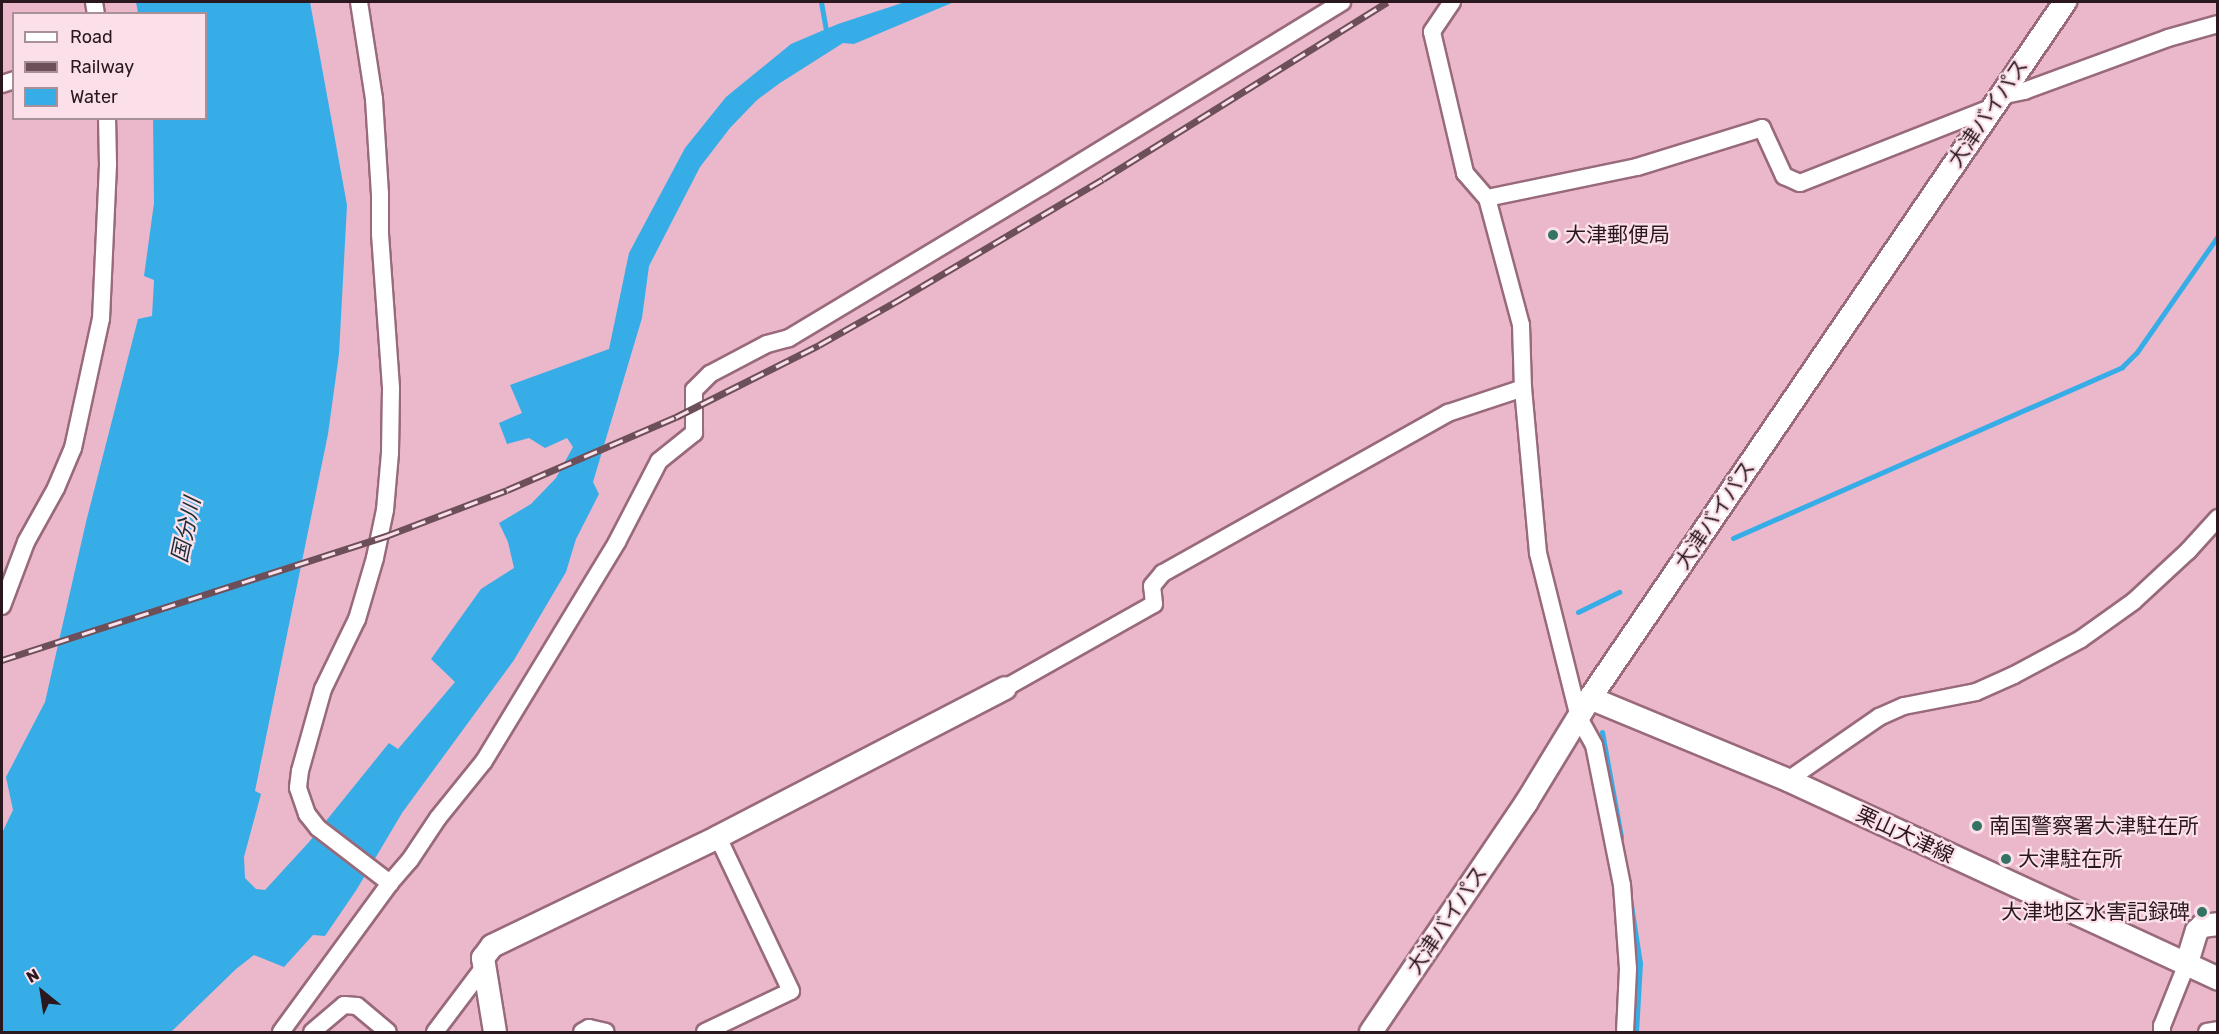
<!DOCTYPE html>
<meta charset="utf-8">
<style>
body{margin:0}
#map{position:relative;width:2219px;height:1034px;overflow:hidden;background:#ebb7ca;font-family:Rubik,"Noto Sans JP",sans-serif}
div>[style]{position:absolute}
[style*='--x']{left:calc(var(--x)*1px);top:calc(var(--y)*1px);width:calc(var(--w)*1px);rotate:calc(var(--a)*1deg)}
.water>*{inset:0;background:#37ade8}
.stream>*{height:5px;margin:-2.5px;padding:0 2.5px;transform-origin:2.5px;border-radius:2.5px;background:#37ade8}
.roads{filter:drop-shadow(2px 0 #986a7b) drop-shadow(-2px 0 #986a7b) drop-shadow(0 2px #986a7b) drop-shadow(0 -2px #986a7b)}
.street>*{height:16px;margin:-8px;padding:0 8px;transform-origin:8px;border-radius:8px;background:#fff}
.secondary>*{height:22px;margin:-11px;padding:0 11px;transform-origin:11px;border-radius:11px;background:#fff}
.rail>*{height:7px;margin-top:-3.5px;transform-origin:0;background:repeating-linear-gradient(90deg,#fbe0e9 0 14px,#6d4f5a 0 28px);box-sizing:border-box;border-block:2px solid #6d4f5a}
.dots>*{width:16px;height:16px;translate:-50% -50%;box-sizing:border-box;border:3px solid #fbe0e9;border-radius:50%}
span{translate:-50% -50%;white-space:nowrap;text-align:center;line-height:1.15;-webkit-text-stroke:4.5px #fbe0e9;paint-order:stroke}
.street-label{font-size:21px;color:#2b181f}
.poi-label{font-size:21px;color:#2b181f}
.left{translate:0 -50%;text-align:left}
.right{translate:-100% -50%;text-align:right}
.water-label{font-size:22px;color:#1b2f3a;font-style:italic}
.frame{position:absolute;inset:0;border:3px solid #2b181f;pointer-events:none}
.legend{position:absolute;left:12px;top:12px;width:195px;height:108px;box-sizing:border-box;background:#fbe0e9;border:2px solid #a89098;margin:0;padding:8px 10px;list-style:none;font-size:18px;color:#2b181f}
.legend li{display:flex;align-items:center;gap:12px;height:30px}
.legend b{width:30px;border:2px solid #a89098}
.north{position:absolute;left:12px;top:962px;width:60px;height:60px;-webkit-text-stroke:4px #fbe0e9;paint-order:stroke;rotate:330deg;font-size:16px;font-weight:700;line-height:24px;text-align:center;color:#2b181f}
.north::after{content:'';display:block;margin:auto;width:21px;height:27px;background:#2b181f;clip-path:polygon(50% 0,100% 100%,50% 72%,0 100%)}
</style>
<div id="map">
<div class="water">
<i style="clip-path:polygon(136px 2px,310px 2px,347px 205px,339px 354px,328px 434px,255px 791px,261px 794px,244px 857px,245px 878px,256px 889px,265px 890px,309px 842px,389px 743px,398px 749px,455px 682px,431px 659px,481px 589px,514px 568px,508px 542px,499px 523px,531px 504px,556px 478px,573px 447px,567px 438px,545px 448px,529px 438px,507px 444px,499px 423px,522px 413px,510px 385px,609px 349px,629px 253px,685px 148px,726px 97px,791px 44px,838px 24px,905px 2px,954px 2px,854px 44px,843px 43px,780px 83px,757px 100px,730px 128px,700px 167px,649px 266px,642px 318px,593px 482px,599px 494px,576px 539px,566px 572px,514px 660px,402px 813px,357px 889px,325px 936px,313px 935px,284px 967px,254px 955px,236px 969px,171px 1032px,2px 1032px,2px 833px,13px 810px,6px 777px,45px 702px,86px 522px,138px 319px,152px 316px,154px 280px,144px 276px,154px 203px,153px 119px,206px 118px,206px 14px,138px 13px)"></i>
</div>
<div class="stream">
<i style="--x:821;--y:2;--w:34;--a:80"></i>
<i style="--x:1733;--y:538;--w:425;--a:-23.7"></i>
<i style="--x:2122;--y:367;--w:21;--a:-45"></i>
<i style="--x:2137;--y:352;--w:141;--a:-55.1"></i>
<i style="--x:1578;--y:612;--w:46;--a:-26"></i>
<i style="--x:1602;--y:732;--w:107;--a:79.7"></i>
<i style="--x:1631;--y:905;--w:59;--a:81.2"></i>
<i style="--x:1640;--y:963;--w:69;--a:93.3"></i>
</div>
<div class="roads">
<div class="street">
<i style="--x:94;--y:2;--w:12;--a:81"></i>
<i style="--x:359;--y:2;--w:98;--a:81.2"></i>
<i style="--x:374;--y:99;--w:95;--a:86.4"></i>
<i style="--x:380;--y:194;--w:40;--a:90"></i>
<i style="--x:380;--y:234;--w:155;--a:85.9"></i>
<i style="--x:391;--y:389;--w:64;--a:90.9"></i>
<i style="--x:390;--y:453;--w:57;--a:95"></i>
<i style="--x:385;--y:510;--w:49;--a:101.8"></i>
<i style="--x:375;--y:558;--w:64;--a:106.4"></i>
<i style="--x:357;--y:619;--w:78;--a:115.9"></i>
<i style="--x:323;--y:689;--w:85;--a:105.7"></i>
<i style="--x:300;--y:771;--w:17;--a:97"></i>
<i style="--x:298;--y:788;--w:28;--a:71"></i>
<i style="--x:307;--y:814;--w:18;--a:52"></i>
<i style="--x:318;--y:828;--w:91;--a:37.4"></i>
<i style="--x:1452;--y:2;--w:36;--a:124"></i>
<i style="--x:1432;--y:32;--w:145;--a:76.8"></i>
<i style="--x:1465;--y:173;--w:33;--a:49"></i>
<i style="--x:1487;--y:198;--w:131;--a:75"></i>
<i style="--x:1521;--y:325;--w:63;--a:88.2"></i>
<i style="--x:1523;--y:388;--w:166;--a:84.8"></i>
<i style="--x:1538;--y:553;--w:170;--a:76"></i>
<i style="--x:1579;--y:718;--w:31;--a:61"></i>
<i style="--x:1594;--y:745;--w:143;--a:78.7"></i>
<i style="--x:1622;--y:885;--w:84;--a:85.9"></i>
<i style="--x:1628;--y:969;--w:63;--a:92.7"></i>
<i style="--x:2;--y:84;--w:13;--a:-18"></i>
<i style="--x:2000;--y:96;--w:25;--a:-12"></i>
<i style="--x:2024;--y:91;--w:153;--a:-20.2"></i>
<i style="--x:2168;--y:38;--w:52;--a:-15.6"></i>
<i style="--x:1487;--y:198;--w:153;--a:-11.7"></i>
<i style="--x:1637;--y:167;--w:131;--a:-17.3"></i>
<i style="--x:1762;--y:128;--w:53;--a:65.4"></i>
<i style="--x:1784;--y:176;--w:17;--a:24"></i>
<i style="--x:1800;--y:183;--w:207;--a:-21.5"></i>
<i style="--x:2;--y:606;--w:68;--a:-69.4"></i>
<i style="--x:26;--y:542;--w:62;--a:-60.9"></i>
<i style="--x:56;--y:488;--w:43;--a:-67"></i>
<i style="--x:73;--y:448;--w:132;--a:-77.8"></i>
<i style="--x:101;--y:319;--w:155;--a:-87.4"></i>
<i style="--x:108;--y:164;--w:46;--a:-91.2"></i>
<i style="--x:1005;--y:688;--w:171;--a:-29.4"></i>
<i style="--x:1154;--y:604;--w:18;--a:-96"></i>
<i style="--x:1152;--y:586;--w:17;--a:-50"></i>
<i style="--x:1163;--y:573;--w:327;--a:-29.3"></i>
<i style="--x:1448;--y:413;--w:79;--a:-18.4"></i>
<i style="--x:1788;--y:780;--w:111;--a:-34.7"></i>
<i style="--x:1879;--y:717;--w:27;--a:-24"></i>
<i style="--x:1904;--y:706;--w:73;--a:-11"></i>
<i style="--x:1976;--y:692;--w:42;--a:-24.1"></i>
<i style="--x:2014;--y:675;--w:76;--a:-28.2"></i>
<i style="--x:2081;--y:639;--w:65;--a:-35.6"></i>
<i style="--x:2134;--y:601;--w:74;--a:-42.8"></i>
<i style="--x:2188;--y:551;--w:45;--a:-47.7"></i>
<i style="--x:281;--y:1032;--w:185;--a:-53.8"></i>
<i style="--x:390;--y:883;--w:30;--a:-49"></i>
<i style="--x:410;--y:860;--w:50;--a:-56.3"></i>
<i style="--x:438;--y:818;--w:73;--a:-51.1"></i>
<i style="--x:484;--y:761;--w:256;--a:-58.7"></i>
<i style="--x:617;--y:542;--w:91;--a:-62.6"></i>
<i style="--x:659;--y:461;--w:45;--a:-38.7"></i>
<i style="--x:694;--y:433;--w:43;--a:-90"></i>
<i style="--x:694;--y:390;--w:23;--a:-45"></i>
<i style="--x:710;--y:374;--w:64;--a:-27.8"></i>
<i style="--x:767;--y:344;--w:23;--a:-15"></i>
<i style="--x:789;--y:338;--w:295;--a:-31"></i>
<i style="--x:1042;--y:186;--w:352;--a:-31.5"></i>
<i style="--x:312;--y:1032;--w:42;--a:-40.2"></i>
<i style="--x:344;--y:1005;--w:13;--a:4"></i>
<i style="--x:357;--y:1006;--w:40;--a:40"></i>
<i style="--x:435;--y:1032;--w:81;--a:-53"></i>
<i style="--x:582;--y:1032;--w:8;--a:-30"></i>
<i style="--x:589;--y:1028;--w:17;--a:13"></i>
<i style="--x:705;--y:1032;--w:95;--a:-25.5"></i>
<i style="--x:791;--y:991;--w:170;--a:-115.4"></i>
<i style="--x:2162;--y:1032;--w:6;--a:-90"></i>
<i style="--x:2162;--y:1026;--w:65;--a:-68.2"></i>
<i style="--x:2207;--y:1032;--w:11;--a:-10"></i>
</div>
<div class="secondary">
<i style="--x:1590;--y:698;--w:214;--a:22.5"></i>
<i style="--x:1788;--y:780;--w:474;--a:24.8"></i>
<i style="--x:2186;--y:966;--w:37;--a:-73"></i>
<i style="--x:2197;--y:931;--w:7;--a:-45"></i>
<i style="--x:2202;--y:926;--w:16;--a:-7"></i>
<i style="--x:495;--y:1032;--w:75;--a:-99.2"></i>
<i style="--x:483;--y:958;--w:15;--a:-53"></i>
<i style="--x:492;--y:946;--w:251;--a:-25.7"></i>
<i style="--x:718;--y:837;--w:323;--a:-27.4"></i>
<i style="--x:1371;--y:1032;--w:277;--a:-55.9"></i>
<i style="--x:1526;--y:803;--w:123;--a:-58.6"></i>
<i style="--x:1590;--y:698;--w:843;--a:-55.69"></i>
</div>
</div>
<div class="rail">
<i style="--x:2;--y:660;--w:404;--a:-17.9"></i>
<i style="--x:386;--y:536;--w:129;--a:-20.8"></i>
<i style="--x:507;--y:490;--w:184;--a:-23.4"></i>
<i style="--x:676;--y:417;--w:160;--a:-26.7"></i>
<i style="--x:819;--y:345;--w:90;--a:-29.4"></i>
<i style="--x:897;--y:301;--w:239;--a:-30.6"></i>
<i style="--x:1103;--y:179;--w:335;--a:-31.9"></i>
</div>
<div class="dots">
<i style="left:1553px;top:235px;background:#327364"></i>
<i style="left:1977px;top:826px;background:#327364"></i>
<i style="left:2006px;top:859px;background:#327364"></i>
<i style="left:2202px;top:912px;background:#327364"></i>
</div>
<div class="street-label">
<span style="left:1988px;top:113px;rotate:-56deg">大津バイパス</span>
<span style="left:1715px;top:515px;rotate:-56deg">大津バイパス</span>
<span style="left:1905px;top:835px;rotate:25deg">栗山大津線</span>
<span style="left:1447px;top:920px;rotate:-56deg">大津バイパス</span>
</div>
<div class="poi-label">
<span class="left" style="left:1565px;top:235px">大津郵便局</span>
<span class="left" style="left:1989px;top:826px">南国警察署大津駐在所</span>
<span class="left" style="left:2018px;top:859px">大津駐在所</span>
<span class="right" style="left:2190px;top:912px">大津地区水害記録碑</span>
</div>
<div class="water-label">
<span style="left:186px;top:530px;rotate:-78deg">国分川</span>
</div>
<div class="frame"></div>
<ul class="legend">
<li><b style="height:8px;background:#fff"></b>Road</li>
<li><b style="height:8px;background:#6d4f5a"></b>Railway</li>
<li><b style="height:16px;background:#37ade8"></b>Water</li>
</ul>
<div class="north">N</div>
</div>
